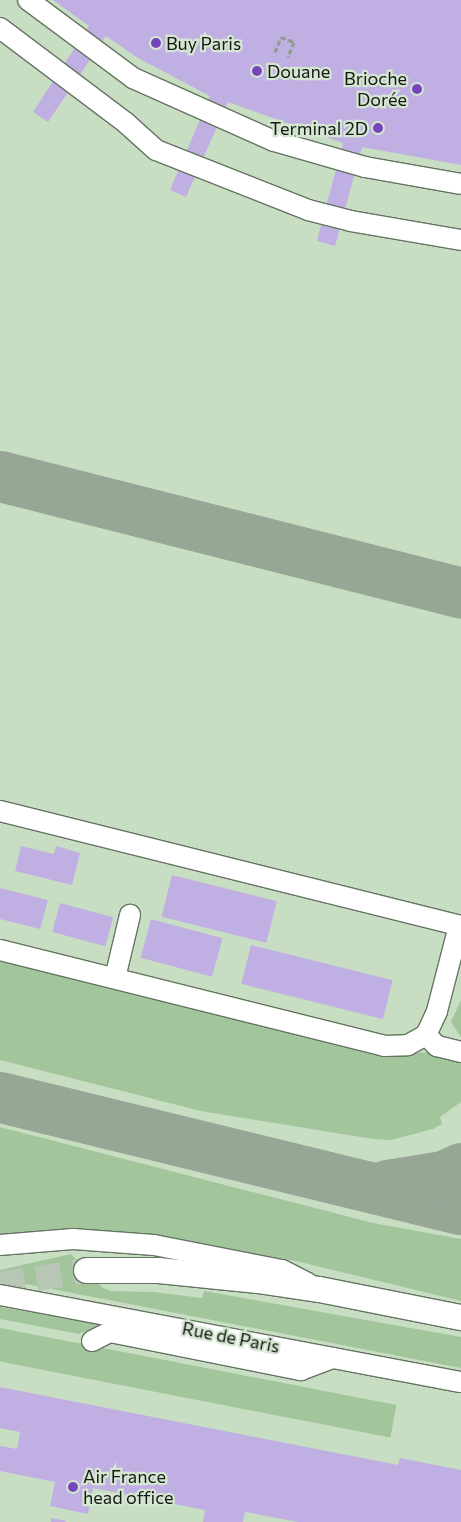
<!DOCTYPE html>
<meta charset="utf-8">
<style>
body{margin:0}
#map{position:relative;width:461px;height:1522px;overflow:hidden;background:#d5e6d2;font-family:Commissioner,sans-serif}
div>[style]{position:absolute}
[style*='--x']{left:calc(var(--x)*1px);top:calc(var(--y)*1px);width:calc(var(--w)*1px);rotate:calc(var(--a)*1deg)}
.built>*{inset:0;background:#c7dec3;transform-origin:0 0}
.green>*{inset:0;background:#a2c59c;transform-origin:0 0}
.taxiway>*{height:51px;margin:-25.5px;padding:0 25.5px;transform-origin:25.5px;border-radius:25.5px;background:#98a696}
.building>*{inset:0;background:#bfafe3;transform-origin:0 0}
.major-tunnel>*{height:25px;margin-top:-12.5px;transform-origin:0;background:repeating-linear-gradient(90deg,#b8c7b5 0 25px,transparent 0 37px)}
.path>*{height:3px;margin-top:-1.5px;transform-origin:0;background:repeating-linear-gradient(90deg,#909d8e 0 5px,transparent 0 7.5px)}
.roads{filter:drop-shadow(1px 0 #657462) drop-shadow(-1px 0 #657462) drop-shadow(0 1px #657462) drop-shadow(0 -1px #657462)}
.minor>*{height:20px;margin:-10px;padding:0 10px;transform-origin:10px;border-radius:10px;background:#fff}
.major>*{height:25px;margin:-12.5px;padding:0 12.5px;transform-origin:12.5px;border-radius:12.5px;background:#fff}
.dots>*{width:14px;height:14px;translate:-50% -50%;box-sizing:border-box;border:2px solid #d5e6d2;border-radius:50%}
span{translate:-50% -50%;white-space:nowrap;text-align:center;line-height:1.15;-webkit-text-stroke:4.5px #d5e6d2;paint-order:stroke}
.poi-label{font-size:18px;color:#141a13}
.left{translate:0 -50%;text-align:left}
.right{translate:-100% -50%;text-align:right}
.street-label{font-size:18px;color:#141a13}
</style>
<div id="map">
<div class="built">
<i style="left:0;top:0;width:461px;height:1522px"></i>
</div>
<div class="green">
<i style="clip-path:polygon(0 957px,385px 1055px,430px 1052px,461px 1060px,461px 1102px,440px 1117px,442px 1124px,433px 1129px,391px 1140px,373px 1139px,201px 1111px,0 1060px)"></i>
<i style="clip-path:polygon(461px 1000px,461px 1037px,451px 1022px)"></i>
<i style="clip-path:polygon(0 1127px,373px 1223px,461px 1239px,461px 1301px,296px 1261px,140px 1235px,58px 1229px,0 1236px)"></i>
<i style="clip-path:polygon(71px 1254px,102px 1287px,110px 1291px,154px 1292px,202px 1298px,204px 1291px,461px 1337px,461px 1368px,0 1279px,0 1270px)"></i>
<i style="clip-path:polygon(0 1307px,41px 1314px,107px 1322px,79px 1334px,0 1319px)"></i>
<i style="left:0;top:1328px;width:404px;height:33px;rotate:11deg"></i>
</div>
<div class="taxiway">
<i style="--x:0;--y:476;--w:476;--a:14.2"></i>
<i style="--x:0;--y:1097;--w:474;--a:13.7"></i>
<i style="--x:387;--y:1185;--w:57;--a:-9.1"></i>
<i style="--x:443;--y:1176;--w:20;--a:-24"></i>
</div>
<div class="building">
<i style="clip-path:polygon(53px 0,461px 0,461px 165px,362px 147px,335px 246px,317px 241px,343px 143px,228px 102px,186px 197px,170px 190px,210px 96px,138px 58px,106px 36px,48px 122px,33px 112px,89px 26px)"></i>
<i style="clip-path:polygon(21px 846px,54px 854px,56px 846px,80px 853px,72px 885px,15px 871px)"></i>
<i style="left:172px;top:875px;width:108px;height:43px;rotate:14deg"></i>
<i style="clip-path:polygon(0 888px,48px 900px,40px 929px,0 919px)"></i>
<i style="left:60px;top:903px;width:55px;height:30px;rotate:15deg"></i>
<i style="left:151px;top:919px;width:74px;height:40px;rotate:15deg"></i>
<i style="left:251px;top:945px;width:146px;height:40px;rotate:14deg"></i>
<i style="clip-path:polygon(0 1387px,398px 1465px,400px 1458px,461px 1470px,461px 1522px,298px 1522px,245px 1512px,243px 1522px,203px 1522px,205px 1510px,93px 1488px,88px 1514px,50px 1506px,55px 1482px,0 1471px,0 1446px,17px 1449px,20px 1432px,0 1428px)"></i>
<i style="clip-path:polygon(51px 1518px,66px 1521px,66px 1522px,51px 1522px)"></i>
</div>
<div class="major-tunnel">
<i style="--x:0;--y:1284;--w:87;--a:-9.2"></i>
</div>
<div class="path">
<i style="--x:275;--y:52;--w:16;--a:-68"></i>
<i style="--x:281;--y:37;--w:14;--a:21"></i>
<i style="--x:294;--y:42;--w:16;--a:112"></i>
</div>
<div class="roads">
<div class="minor">
<i style="--x:28;--y:0;--w:131;--a:36.6"></i>
<i style="--x:133;--y:78;--w:154;--a:24.1"></i>
<i style="--x:274;--y:141;--w:95;--a:15.9"></i>
<i style="--x:365;--y:167;--w:97;--a:10"></i>
<i style="--x:0;--y:28;--w:158;--a:37"></i>
<i style="--x:126;--y:123;--w:40;--a:42"></i>
<i style="--x:156;--y:150;--w:163;--a:21.5"></i>
<i style="--x:308;--y:210;--w:44;--a:14.3"></i>
<i style="--x:351;--y:221;--w:112;--a:9.8"></i>
<i style="--x:0;--y:811;--w:475;--a:14"></i>
<i style="--x:0;--y:950;--w:396;--a:14"></i>
<i style="--x:384;--y:1046;--w:24;--a:-2"></i>
<i style="--x:408;--y:1045;--w:21;--a:-29"></i>
<i style="--x:426;--y:1035;--w:26;--a:-65"></i>
<i style="--x:437;--y:1011;--w:88;--a:-75.5"></i>
<i style="--x:115;--y:978;--w:65;--a:-76.6"></i>
<i style="--x:426;--y:1035;--w:16;--a:45"></i>
<i style="--x:437;--y:1046;--w:25;--a:14"></i>
<i style="--x:0;--y:1245;--w:73;--a:-4.7"></i>
<i style="--x:73;--y:1239;--w:81;--a:4.2"></i>
<i style="--x:154;--y:1245;--w:130;--a:11.1"></i>
<i style="--x:282;--y:1270;--w:29;--a:27"></i>
<i style="--x:0;--y:1295;--w:469;--a:10.7"></i>
<i style="--x:92;--y:1341;--w:20;--a:-27"></i>
<i style="--x:110;--y:1332;--w:195;--a:11.3"></i>
<i style="--x:301;--y:1370;--w:34;--a:-21"></i>
</div>
<div class="major">
<i style="--x:86;--y:1270;--w:72;--a:0"></i>
<i style="--x:158;--y:1270;--w:100;--a:5.8"></i>
<i style="--x:257;--y:1280;--w:63;--a:8.3"></i>
<i style="--x:319;--y:1289;--w:145;--a:11.2"></i>
</div>
</div>
<div class="dots">
<i style="left:156px;top:43px;background:#7645bd"></i>
<i style="left:257px;top:71px;background:#7645bd"></i>
<i style="left:417px;top:89px;background:#7645bd"></i>
<i style="left:378px;top:128px;background:#7645bd"></i>
<i style="left:73px;top:1487px;background:#7645bd"></i>
</div>
<div class="poi-label">
<span class="left" style="left:166px;top:43px">Buy Paris</span>
<span class="left" style="left:267px;top:71px">Douane</span>
<span class="right" style="left:407px;top:89px">Brioche<br>Dorée</span>
<span class="right" style="left:368px;top:128px">Terminal 2D</span>
<span class="left" style="left:83px;top:1487px">Air France<br>head office</span>
</div>
<div class="street-label">
<span style="left:231px;top:1337px;rotate:11deg">Rue de Paris</span>
</div>
</div>
